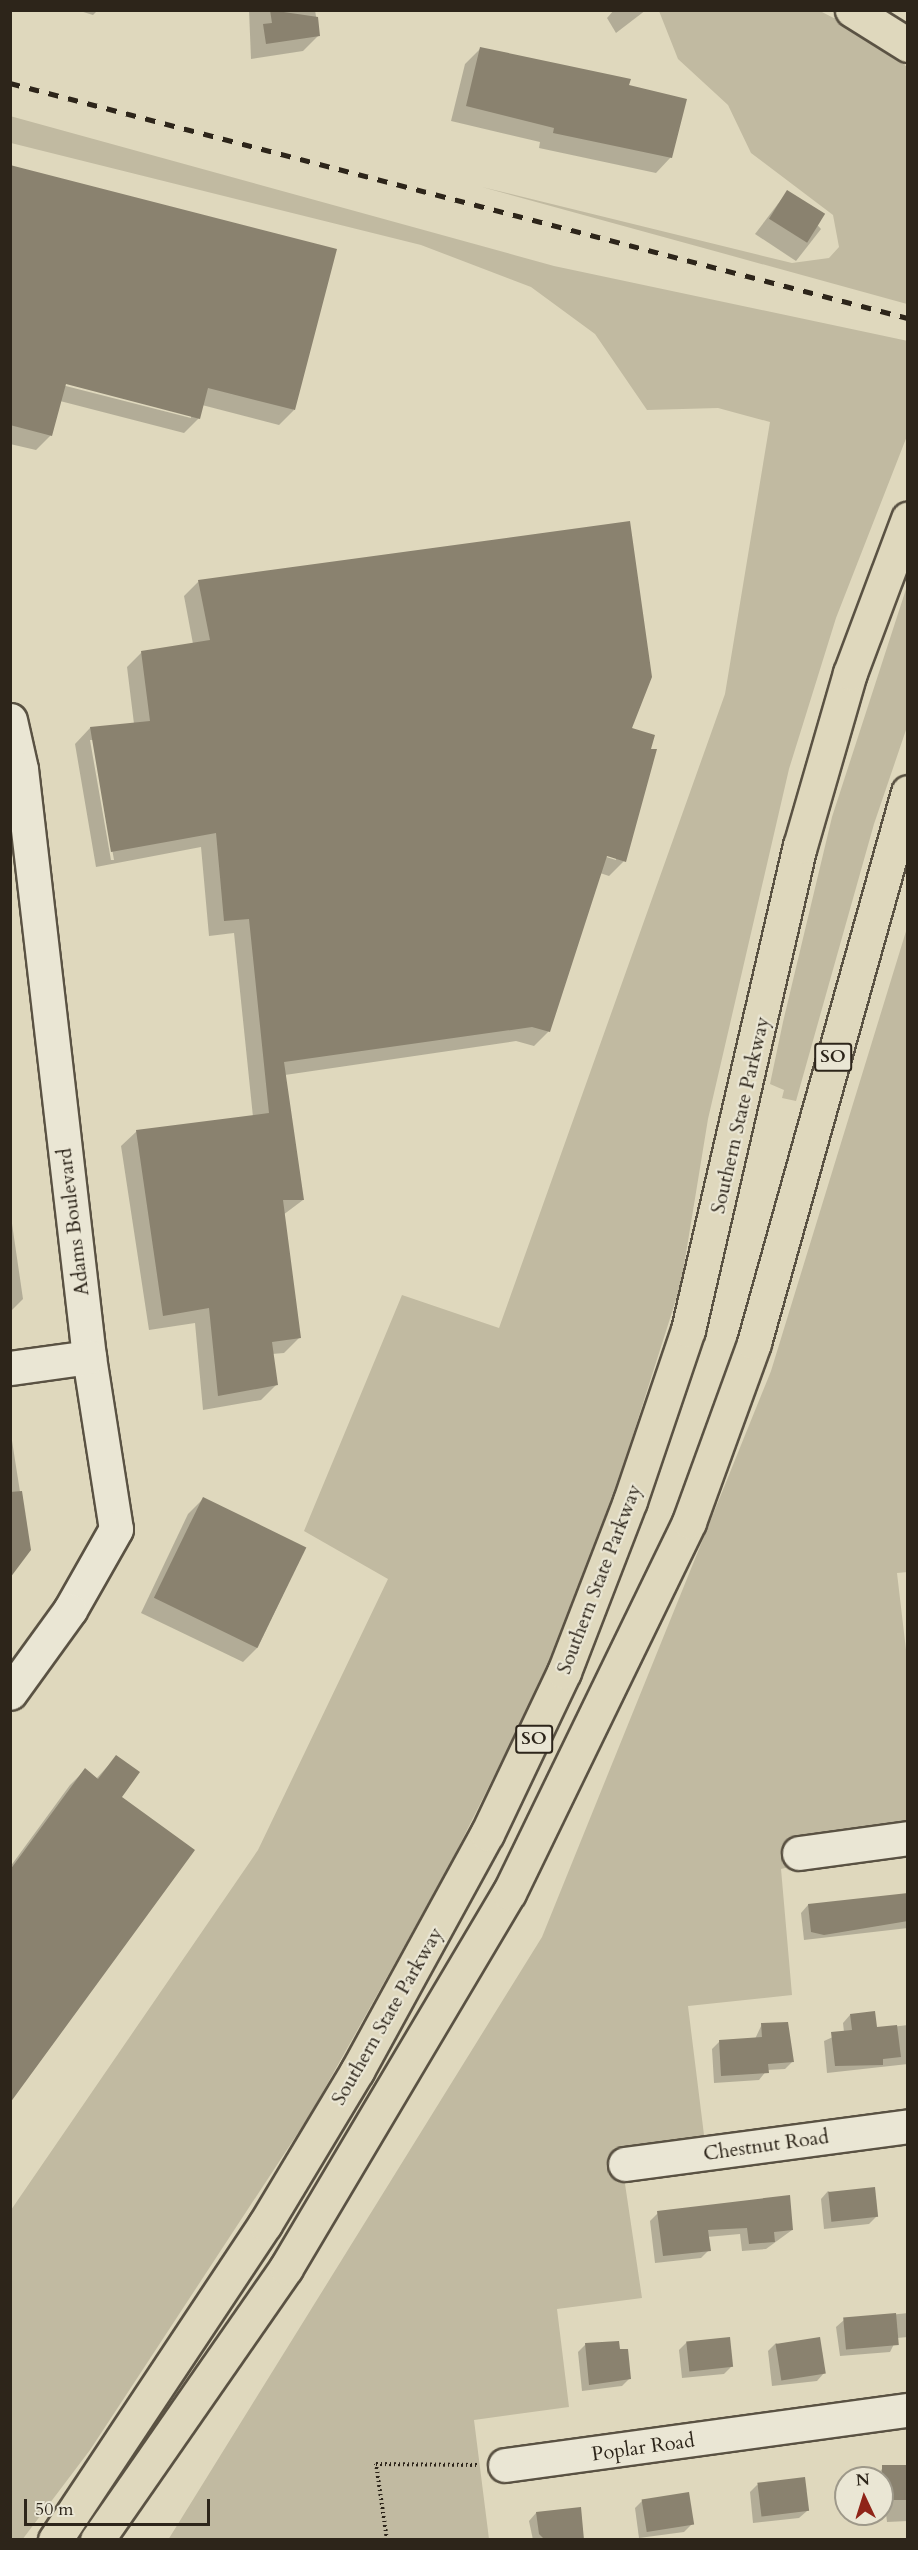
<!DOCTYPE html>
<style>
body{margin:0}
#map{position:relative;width:918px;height:2550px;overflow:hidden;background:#dfd8bd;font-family:Cardo,serif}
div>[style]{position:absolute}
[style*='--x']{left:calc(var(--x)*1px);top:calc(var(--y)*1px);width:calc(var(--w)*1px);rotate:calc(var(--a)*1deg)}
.green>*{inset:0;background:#c1baa1}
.shadow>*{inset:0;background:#0003}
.building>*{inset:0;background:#8a826f;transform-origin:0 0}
.path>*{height:4px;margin-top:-2px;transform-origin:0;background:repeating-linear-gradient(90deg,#2d251a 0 1.5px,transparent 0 4.5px)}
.roads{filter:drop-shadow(2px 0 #5a5243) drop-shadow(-2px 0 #5a5243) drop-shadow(0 2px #5a5243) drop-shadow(0 -2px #5a5243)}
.minor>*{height:33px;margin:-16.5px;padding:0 16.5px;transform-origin:16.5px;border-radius:16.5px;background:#eae6d4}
.highway>*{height:33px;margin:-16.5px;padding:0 16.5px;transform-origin:16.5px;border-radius:16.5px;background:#dfd8bd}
.rail>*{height:4.5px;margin-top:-2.25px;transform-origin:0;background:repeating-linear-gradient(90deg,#2d251a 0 10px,transparent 0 20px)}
span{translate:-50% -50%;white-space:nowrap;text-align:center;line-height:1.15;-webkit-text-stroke:4.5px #eae6d4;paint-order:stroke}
.shield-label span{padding:2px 4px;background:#eae6d4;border:2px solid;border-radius:4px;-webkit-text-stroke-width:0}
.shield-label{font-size:18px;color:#2d251a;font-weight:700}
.street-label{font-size:20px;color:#2d251a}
.frame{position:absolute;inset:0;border:12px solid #2d251a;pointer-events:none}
.north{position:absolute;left:834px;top:2466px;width:60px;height:60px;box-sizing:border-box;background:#eae6d4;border:2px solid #9e998a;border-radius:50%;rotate:356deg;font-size:16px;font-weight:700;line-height:24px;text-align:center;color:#2d251a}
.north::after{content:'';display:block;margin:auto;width:21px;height:27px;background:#8f2418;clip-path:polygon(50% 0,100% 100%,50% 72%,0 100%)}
.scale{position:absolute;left:24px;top:2499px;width:186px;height:27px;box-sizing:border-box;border:3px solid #2d251a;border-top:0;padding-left:8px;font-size:18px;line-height:21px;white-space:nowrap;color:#2d251a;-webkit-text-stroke:4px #eae6d4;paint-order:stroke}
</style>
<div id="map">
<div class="green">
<i style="clip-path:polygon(659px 11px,820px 11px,871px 37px,907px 67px,907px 304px,482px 187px,792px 263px,829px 258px,839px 247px,833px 215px,751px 153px,728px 105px,678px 59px)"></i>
<i style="clip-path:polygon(10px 116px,554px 266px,908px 341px,907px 436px,836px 618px,789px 769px,708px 1119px,681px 1284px,594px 1557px,542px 1680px,449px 1866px,311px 2113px,90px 2450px,22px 2540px,10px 2539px,11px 2210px,258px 1850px,388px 1579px,304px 1531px,402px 1295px,499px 1328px,725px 694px,770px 422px,718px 408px,647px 410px,595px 334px,531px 287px,421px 245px,11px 143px)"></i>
<i style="clip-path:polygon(907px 586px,907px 727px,874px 824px,796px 1101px,782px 1098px,784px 1090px,770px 1084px,783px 1022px,832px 817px)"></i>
<i style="clip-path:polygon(907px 928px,908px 1572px,897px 1573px,908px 1667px,907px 1838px,781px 1869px,792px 1995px,688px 2006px,705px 2143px,621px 2157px,642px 2298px,557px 2309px,569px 2407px,474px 2420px,489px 2539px,168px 2540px,542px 1937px,771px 1371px)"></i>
</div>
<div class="shadow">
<i style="clip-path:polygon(77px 10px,98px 10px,93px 15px)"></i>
<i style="clip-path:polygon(249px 10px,315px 10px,319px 35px,303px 51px,251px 59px)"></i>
<i style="clip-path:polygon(614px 10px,646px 10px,616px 33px,607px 18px)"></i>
<i style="clip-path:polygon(480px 49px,627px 86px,671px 157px,656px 173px,539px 148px,540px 142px,451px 121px,465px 64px)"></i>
<i style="clip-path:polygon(evenodd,10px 167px,294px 410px,279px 425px,202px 405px,199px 418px,184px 433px,60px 401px,51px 435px,36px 450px,10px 444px,10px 167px,59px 381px,191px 415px,191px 418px,58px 384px,59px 381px)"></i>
<i style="clip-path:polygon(787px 192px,821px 229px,796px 261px,755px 234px)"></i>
<i style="clip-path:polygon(evenodd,199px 581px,630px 728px,624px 861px,609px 876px,600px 873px,549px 1031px,534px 1046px,516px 1041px,285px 1075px,303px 1200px,283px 1215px,300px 1337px,284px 1353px,272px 1354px,276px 1385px,261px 1400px,203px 1410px,195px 1323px,149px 1330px,121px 1146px,137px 1131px,253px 1117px,234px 933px,209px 936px,201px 847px,96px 867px,75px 744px,90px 728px,134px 724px,127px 667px,142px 652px,193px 644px,184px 596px,199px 581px,90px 740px,93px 740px,114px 860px,111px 860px,90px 740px,199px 581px,600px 852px,616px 857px,616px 860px,600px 855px,600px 852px)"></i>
<i style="clip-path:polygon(10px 1210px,23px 1299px,10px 1312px)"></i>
<i style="clip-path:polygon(10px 1428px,29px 1549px,10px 1575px)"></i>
<i style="clip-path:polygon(203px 1499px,305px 1548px,258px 1647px,243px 1662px,141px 1613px,188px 1514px)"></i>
<i style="clip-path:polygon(116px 1757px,120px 1797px,10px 2101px,10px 1867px,70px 1785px,85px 1770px,96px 1779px)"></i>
<i style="clip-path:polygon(908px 1894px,908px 1928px,804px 1940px,801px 1913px,808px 1905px)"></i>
<i style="clip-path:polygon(850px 2015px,875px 2029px,908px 2025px,908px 2064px,827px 2073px,824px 2041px,844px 2032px,843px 2023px)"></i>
<i style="clip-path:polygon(762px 2024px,792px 2062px,785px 2069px,767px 2070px,759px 2080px,714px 2083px,712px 2049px,719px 2042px,755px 2039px)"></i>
<i style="clip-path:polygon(828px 2191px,876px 2217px,869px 2224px,824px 2229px,821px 2199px)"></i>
<i style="clip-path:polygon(658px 2213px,792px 2230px,766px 2249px,742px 2251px,740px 2234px,707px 2237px,709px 2250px,701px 2258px,655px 2263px,650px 2221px)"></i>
<i style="clip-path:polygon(908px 2313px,908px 2337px,897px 2338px,890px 2352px,840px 2356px,836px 2327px,844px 2320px)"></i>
<i style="clip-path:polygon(687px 2342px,732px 2366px,724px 2374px,682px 2378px,679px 2350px)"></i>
<i style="clip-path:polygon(776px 2343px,824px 2373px,817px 2381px,772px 2386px,768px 2351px)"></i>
<i style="clip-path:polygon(586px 2344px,618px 2351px,630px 2378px,622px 2386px,582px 2391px,578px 2352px)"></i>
<i style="clip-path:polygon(908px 2467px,908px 2521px,887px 2522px,882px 2478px,875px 2477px,882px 2469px)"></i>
<i style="clip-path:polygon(757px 2485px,807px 2511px,799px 2518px,753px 2523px,750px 2492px)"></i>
<i style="clip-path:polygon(643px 2500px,692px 2524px,684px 2532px,639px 2538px,635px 2508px)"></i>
<i style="clip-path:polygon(536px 2513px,583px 2540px,533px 2540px,529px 2521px)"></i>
</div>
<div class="building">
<i style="clip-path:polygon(270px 10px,318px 17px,320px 36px,266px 44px,263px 24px,272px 23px)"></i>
<i style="clip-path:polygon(480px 47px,631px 79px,629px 85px,687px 99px,672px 158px,553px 133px,554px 128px,466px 106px)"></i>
<i style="clip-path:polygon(10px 165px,337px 249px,295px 410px,208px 388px,200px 419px,66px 384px,52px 436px,10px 425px)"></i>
<i style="left:787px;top:190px;width:45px;height:34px;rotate:32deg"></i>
<i style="clip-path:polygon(630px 521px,652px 677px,632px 728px,655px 735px,651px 749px,657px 749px,626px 862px,607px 856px,550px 1032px,532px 1027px,284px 1062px,304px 1200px,283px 1200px,301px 1338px,272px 1342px,278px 1385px,218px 1396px,209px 1308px,163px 1316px,136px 1130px,269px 1113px,249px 919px,224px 921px,216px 833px,111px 852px,90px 727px,150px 721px,141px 651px,210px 640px,198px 580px)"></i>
<i style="clip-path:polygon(22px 1491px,31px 1550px,10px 1578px,10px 1492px)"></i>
<i style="left:203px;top:1497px;width:115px;height:112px;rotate:26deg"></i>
<i style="clip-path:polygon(116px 1755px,140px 1772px,122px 1797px,195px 1850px,10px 2103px,10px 1870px,85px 1768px,98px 1779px)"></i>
<i style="clip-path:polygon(908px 1893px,908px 1921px,824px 1935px,811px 1932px,808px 1904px)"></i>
<i style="clip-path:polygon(875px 2011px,877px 2027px,897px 2025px,901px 2057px,883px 2059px,883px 2065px,835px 2066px,831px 2032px,852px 2030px,850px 2014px)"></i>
<i style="clip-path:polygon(788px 2022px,794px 2062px,768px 2064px,769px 2073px,721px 2076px,719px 2040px,762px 2037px,761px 2023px)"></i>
<i style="left:875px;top:2187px;width:30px;height:47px;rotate:84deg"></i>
<i style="clip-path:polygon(790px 2195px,793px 2230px,774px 2232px,775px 2242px,749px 2244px,747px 2228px,708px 2230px,711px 2251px,663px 2256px,657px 2211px)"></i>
<i style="left:896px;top:2313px;width:32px;height:53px;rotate:85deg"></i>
<i style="left:730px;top:2337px;width:30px;height:44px;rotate:84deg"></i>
<i style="left:820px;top:2337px;width:37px;height:45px;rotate:81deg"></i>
<i style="clip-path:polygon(619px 2341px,620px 2349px,628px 2349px,631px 2379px,589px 2385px,585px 2343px)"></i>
<i style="left:908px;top:2465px;width:35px;height:26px;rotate:90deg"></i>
<i style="left:805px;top:2477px;width:34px;height:48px;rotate:83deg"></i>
<i style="left:689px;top:2492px;width:33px;height:48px;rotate:81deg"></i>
<i style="clip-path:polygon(581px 2507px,584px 2540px,545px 2540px,539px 2534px,536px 2512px)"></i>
</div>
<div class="path">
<i style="--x:387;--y:2540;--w:77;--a:-98.2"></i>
<i style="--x:376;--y:2464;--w:103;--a:0.6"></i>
</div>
<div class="roads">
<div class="minor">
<i style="--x:10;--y:720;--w:50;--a:77.3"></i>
<i style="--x:21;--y:769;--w:592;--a:83.4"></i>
<i style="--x:89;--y:1357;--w:174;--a:81.1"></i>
<i style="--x:116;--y:1529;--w:93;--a:119.6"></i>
<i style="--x:70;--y:1610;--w:102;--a:125.9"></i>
<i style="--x:10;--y:1368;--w:80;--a:-7.9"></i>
<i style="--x:799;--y:1853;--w:110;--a:-7.8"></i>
<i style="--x:625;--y:2164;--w:286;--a:-7.6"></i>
<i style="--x:505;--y:2465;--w:407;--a:-7.8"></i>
</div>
<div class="highway">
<i style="--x:852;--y:10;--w:66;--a:32"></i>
<i style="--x:55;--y:2540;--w:379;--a:-56.4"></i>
<i style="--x:265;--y:2224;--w:179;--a:-59"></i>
<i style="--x:357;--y:2071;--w:270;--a:-61.3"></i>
<i style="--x:487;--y:1834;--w:179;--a:-64.6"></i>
<i style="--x:564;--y:1672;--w:183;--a:-68.9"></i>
<i style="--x:630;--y:1501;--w:181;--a:-71.3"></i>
<i style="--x:688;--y:1330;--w:497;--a:-77"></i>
<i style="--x:800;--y:846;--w:180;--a:-73.9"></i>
<i style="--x:850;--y:673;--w:165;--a:-69.4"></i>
<i style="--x:97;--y:2540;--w:331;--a:-55.2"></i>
<i style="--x:286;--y:2268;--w:436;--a:-59.3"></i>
<i style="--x:509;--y:1893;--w:412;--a:-64.1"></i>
<i style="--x:689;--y:1522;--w:190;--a:-70"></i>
<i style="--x:754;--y:1343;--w:572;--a:-74.38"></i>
</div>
</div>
<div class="rail">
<i style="--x:10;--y:83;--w:928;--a:14.67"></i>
</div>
<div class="shield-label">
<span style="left:833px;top:1057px">SO</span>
<span style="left:534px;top:1739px">SO</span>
</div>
<div class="street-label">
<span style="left:740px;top:1115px;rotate:-77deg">Southern State Parkway</span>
<span style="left:73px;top:1222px;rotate:-97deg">Adams Boulevard</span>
<span style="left:599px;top:1579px;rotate:-69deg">Southern State Parkway</span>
<span style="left:387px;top:2016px;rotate:-60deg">Southern State Parkway</span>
<span style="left:766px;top:2145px;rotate:-8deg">Chestnut Road</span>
<span style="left:643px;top:2447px;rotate:-8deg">Poplar Road</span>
</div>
<div class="frame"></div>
<div class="north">N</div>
<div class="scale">50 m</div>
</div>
